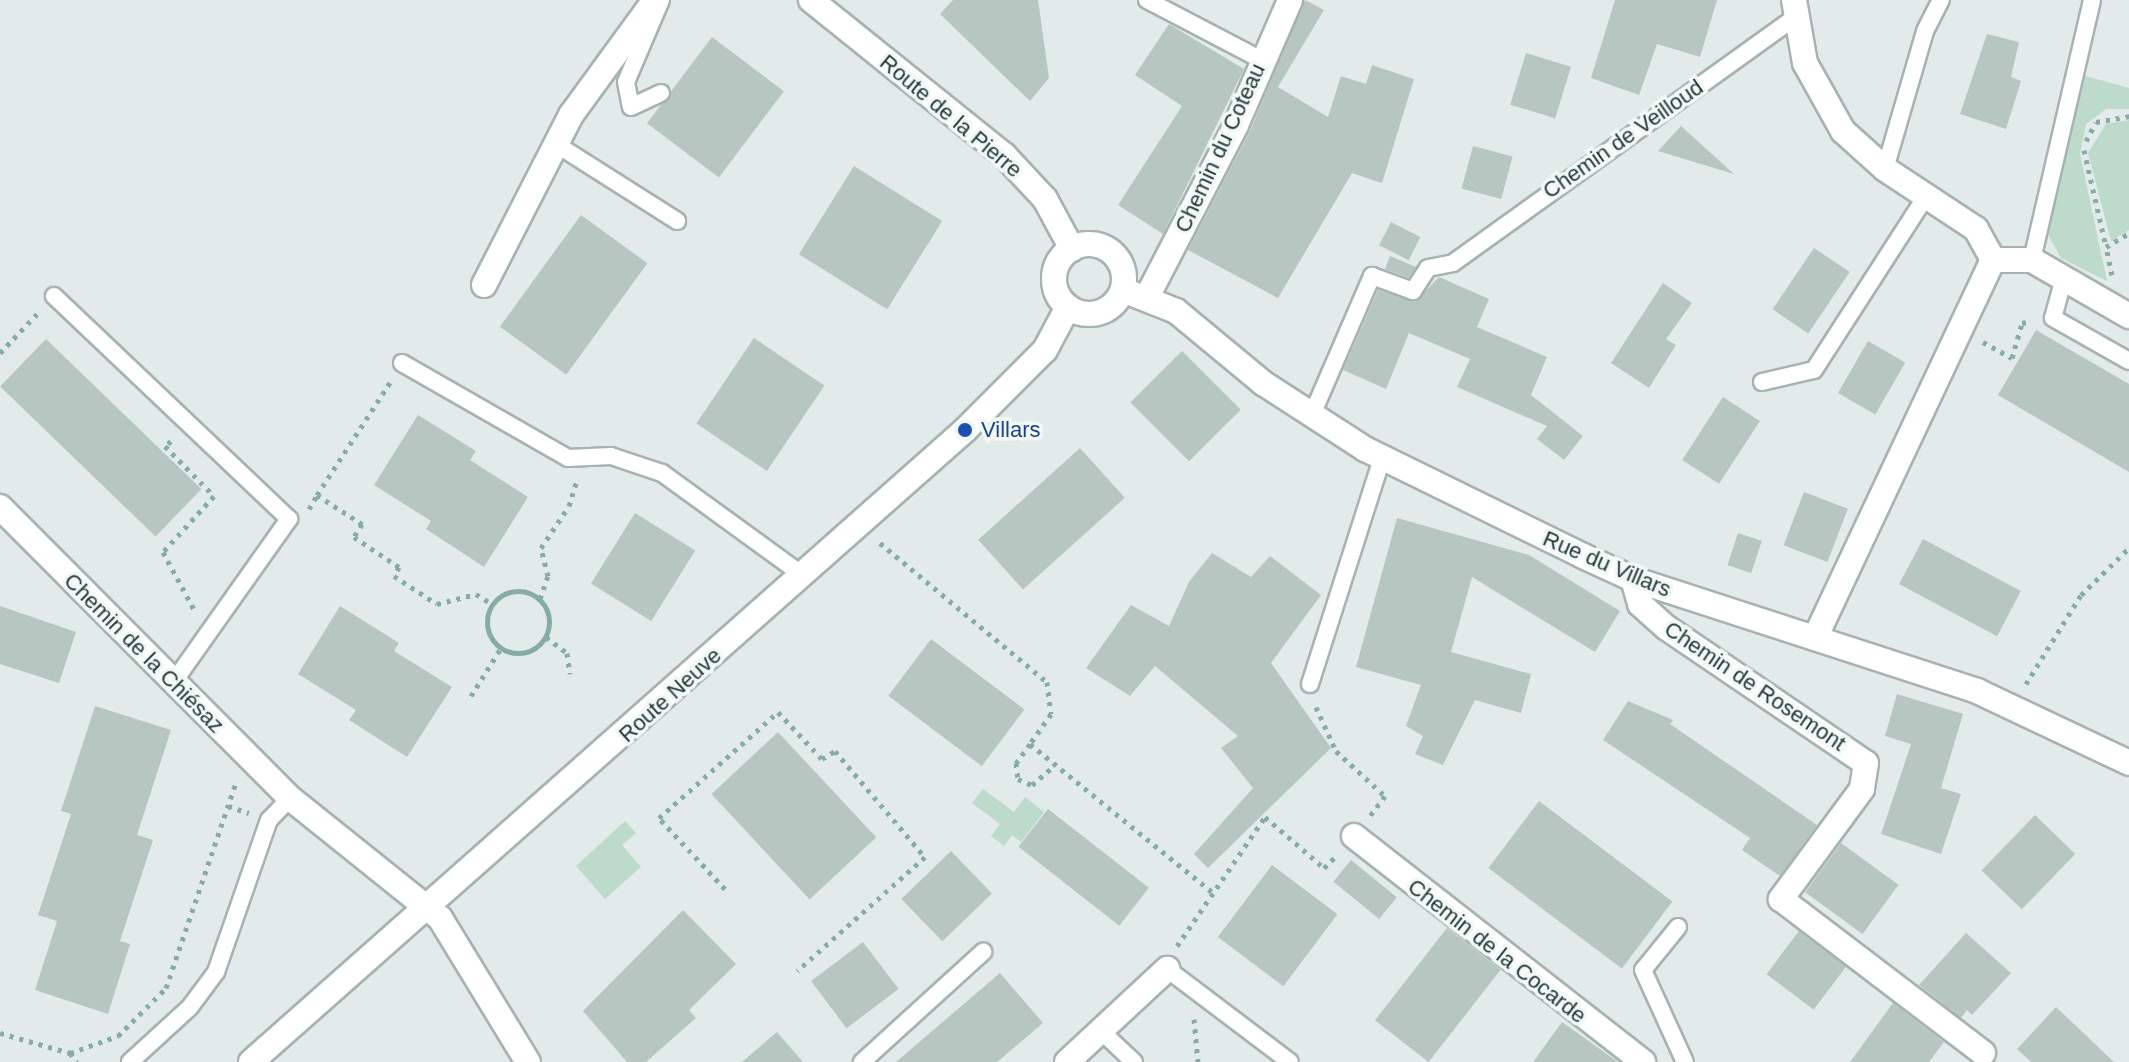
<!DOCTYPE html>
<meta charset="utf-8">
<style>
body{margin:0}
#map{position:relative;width:2129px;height:1062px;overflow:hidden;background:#e2ebe9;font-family:Arial,sans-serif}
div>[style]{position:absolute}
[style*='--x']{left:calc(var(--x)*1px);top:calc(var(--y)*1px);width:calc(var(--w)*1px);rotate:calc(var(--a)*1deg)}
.green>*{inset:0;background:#bcdbca}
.building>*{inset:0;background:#b8c6c2;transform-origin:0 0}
.path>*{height:5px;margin-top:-2.5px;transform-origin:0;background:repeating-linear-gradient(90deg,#85aca7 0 4px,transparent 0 10px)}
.path>.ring{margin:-2.5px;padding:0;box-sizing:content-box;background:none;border:5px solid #85aca7;border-radius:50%}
.roads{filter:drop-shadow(2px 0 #a5b3b1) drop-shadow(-2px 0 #a5b3b1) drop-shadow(0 2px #a5b3b1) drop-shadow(0 -2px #a5b3b1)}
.service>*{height:16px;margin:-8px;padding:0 8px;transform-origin:8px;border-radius:8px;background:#fff}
.minor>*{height:24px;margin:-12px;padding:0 12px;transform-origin:12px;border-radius:12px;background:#fff}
.tertiary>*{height:24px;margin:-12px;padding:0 12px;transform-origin:12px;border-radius:12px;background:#fff}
.secondary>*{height:24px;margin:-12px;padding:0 12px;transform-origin:12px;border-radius:12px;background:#fff}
.secondary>.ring{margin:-12px;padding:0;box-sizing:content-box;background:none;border:24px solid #fff;border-radius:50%}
.dots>*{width:22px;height:22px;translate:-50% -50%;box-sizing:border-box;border:4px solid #f2f8f6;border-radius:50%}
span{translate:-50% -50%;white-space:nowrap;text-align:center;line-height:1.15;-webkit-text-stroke:7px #f2f8f6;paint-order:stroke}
.street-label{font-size:22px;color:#233b39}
.transit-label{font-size:22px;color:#164399}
.left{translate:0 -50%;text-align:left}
</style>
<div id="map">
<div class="green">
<i style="clip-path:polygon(2082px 75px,2129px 88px,2129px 109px,2106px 109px,2086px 124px,2080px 154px,2107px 281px,2061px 258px,2045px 229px)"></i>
<i style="clip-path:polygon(2129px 120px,2129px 230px,2111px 241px,2088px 153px,2106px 124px)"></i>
<i style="clip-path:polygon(983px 789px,1014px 812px,1025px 797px,1044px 812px,1021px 842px,1012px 835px,1004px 846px,991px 836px,1000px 824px,972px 803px)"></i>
<i style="clip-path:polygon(625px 821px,636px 833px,622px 845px,641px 867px,605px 899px,576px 866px)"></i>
</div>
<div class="building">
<i style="clip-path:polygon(953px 0,1038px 0,1049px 78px,1030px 101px,940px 14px)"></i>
<i style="clip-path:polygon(1305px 0,1324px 10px,1278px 87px,1328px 117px,1341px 76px,1366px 84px,1372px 65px,1414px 79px,1382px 183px,1352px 173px,1278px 298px,1188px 250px,1250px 131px)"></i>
<i style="clip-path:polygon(1615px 0,1717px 0,1700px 57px,1657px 44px,1639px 95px,1591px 78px)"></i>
<i style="clip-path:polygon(1169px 24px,1244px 69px,1163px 234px,1118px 205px,1182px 106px,1135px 75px)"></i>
<i style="clip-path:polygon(1987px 34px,2019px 42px,2011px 77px,2021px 81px,2006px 129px,1960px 114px)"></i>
<i style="left:712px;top:37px;width:90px;height:108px;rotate:37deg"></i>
<i style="left:1526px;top:53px;width:47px;height:54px;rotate:17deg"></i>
<i style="clip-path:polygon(1681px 126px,1734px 174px,1658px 151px)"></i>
<i style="left:1473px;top:146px;width:41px;height:44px;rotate:15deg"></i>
<i style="left:854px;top:166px;width:104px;height:104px;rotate:32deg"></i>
<i style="left:581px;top:215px;width:82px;height:138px;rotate:36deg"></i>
<i style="left:1391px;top:222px;width:33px;height:26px;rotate:27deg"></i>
<i style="left:1814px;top:248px;width:43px;height:74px;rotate:34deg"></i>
<i style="clip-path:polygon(1390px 256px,1416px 267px,1409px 278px,1385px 269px)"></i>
<i style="clip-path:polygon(1439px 277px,1489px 299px,1477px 327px,1547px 357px,1531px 395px,1583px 436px,1564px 460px,1537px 439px,1547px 426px,1457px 387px,1470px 359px,1409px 333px,1386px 389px,1343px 370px,1378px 290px,1415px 302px)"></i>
<i style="clip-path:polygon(1663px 283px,1692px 303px,1666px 339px,1676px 345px,1649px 388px,1611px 363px)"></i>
<i style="clip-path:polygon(2036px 330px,2129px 384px,2129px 472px,1998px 395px)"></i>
<i style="left:754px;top:338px;width:85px;height:103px;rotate:34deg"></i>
<i style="left:46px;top:339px;width:216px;height:66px;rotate:44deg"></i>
<i style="left:1868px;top:341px;width:43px;height:60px;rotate:30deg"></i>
<i style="left:1182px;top:351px;width:83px;height:73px;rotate:45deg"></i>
<i style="left:1723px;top:397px;width:44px;height:75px;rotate:33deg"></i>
<i style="clip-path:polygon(418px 415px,476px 451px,470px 460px,528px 497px,484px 567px,426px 529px,431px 521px,374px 485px)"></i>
<i style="left:1080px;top:448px;width:67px;height:137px;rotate:48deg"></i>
<i style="left:1804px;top:492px;width:47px;height:57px;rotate:21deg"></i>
<i style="left:635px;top:513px;width:71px;height:83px;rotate:32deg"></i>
<i style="clip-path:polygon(1397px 518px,1529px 555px,1620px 611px,1595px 652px,1472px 577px,1451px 652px,1531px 674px,1521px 713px,1475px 700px,1443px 765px,1415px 754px,1423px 736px,1406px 726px,1421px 685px,1356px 667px)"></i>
<i style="left:1738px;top:533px;width:25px;height:34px;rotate:18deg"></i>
<i style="left:1923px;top:539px;width:111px;height:51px;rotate:28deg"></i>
<i style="clip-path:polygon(1212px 553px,1251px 577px,1270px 556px,1321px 595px,1271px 663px,1331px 748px,1208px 868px,1194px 854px,1253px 788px,1221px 748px,1238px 736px,1155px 666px,1130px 696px,1086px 668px,1131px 605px,1169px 626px,1189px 582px)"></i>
<i style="clip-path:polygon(0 606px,76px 632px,59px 683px,0 664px)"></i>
<i style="clip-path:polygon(340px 606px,399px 643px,394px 651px,452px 687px,407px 757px,349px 720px,356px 710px,298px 674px)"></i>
<i style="left:931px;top:639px;width:117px;height:71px;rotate:37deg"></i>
<i style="clip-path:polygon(1897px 694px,1963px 714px,1941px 788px,1961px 794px,1941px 854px,1881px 834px,1911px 744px,1885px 736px)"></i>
<i style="clip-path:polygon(1628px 701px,1673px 720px,1670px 724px,1817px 825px,1780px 876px,1742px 850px,1750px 838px,1603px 740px)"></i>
<i style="clip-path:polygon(95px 706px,171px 730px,137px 835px,153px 840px,120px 941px,130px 944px,108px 1014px,35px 990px,57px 921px,38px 915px,71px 814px,61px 811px)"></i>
<i style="left:778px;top:732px;width:144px;height:91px;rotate:47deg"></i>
<i style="left:1539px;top:801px;width:167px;height:84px;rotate:37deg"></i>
<i style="left:1048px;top:809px;width:128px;height:48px;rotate:38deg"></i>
<i style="left:2035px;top:815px;width:56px;height:77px;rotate:44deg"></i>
<i style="left:1841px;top:843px;width:71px;height:61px;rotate:36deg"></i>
<i style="left:951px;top:851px;width:59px;height:69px;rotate:46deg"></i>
<i style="left:1351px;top:860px;width:59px;height:28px;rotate:39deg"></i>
<i style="left:1272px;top:865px;width:82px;height:90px;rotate:37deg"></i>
<i style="clip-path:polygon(683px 910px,736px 964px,689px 1010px,696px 1018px,646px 1062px,627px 1062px,583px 1011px)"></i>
<i style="left:1447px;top:928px;width:68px;height:117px;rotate:38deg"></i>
<i style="left:1799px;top:931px;width:59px;height:54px;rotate:37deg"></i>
<i style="clip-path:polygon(1966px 933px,2011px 973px,1972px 1015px,1967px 1010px,1961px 1018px,1919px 985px)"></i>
<i style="left:863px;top:942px;width:59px;height:65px;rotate:53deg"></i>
<i style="clip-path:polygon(1000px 973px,1043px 1023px,997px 1062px,896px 1062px)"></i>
<i style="clip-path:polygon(1893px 1003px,1944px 1042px,1929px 1062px,1850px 1062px)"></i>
<i style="clip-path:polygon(2056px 1007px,2114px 1062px,2031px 1062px,2017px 1049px)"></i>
<i style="clip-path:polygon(1562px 1022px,1618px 1062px,1533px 1062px)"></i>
<i style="clip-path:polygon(777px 1032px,803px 1062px,742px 1062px)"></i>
</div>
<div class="path">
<i style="--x:2086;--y:141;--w:21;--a:-62"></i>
<i style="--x:2096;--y:122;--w:34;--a:-10"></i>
<i style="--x:2084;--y:150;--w:99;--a:77.2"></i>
<i style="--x:2112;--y:275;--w:29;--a:-102"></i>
<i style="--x:2106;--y:247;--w:27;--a:-31"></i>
<i style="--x:1983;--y:342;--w:33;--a:29"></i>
<i style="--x:2012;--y:358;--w:36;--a:-74"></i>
<i style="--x:2022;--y:323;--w:9;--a:-13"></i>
<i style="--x:0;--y:353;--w:55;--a:-46.5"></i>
<i style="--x:171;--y:441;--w:8;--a:140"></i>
<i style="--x:165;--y:446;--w:70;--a:45.6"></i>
<i style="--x:214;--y:496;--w:76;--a:132.3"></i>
<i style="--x:163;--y:552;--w:69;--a:61.6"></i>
<i style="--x:317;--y:495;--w:136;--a:-57"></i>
<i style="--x:309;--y:509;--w:16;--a:-60"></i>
<i style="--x:317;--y:495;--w:54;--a:32.8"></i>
<i style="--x:362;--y:524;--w:15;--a:122"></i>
<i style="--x:354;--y:537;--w:54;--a:33.7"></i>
<i style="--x:399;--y:567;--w:10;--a:119"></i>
<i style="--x:394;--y:576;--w:51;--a:33.1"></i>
<i style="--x:437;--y:604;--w:40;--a:-14.4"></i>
<i style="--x:476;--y:594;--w:19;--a:32"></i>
<i style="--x:880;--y:543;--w:217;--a:39.8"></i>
<i style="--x:1047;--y:682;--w:32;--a:83"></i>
<i style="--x:1051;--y:714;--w:37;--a:125"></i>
<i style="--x:1030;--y:744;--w:235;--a:39.1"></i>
<i class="ring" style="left:487px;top:591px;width:57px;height:57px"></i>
<i style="--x:540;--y:599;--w:24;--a:-71"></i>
<i style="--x:548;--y:576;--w:29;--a:-104"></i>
<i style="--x:541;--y:548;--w:50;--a:-56.3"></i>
<i style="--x:569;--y:506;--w:27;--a:-73"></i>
<i style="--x:546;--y:637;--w:26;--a:37"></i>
<i style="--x:567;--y:653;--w:21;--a:82"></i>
<i style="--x:2026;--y:684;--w:105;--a:-58.3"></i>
<i style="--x:2081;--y:595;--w:67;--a:-44.4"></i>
<i style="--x:471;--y:696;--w:57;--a:-58"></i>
<i style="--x:1316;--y:707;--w:48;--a:65.6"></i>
<i style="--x:1336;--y:751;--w:67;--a:42.6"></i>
<i style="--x:1385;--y:796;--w:26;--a:127"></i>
<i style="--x:1030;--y:744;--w:24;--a:126"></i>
<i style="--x:1016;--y:763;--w:16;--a:83"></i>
<i style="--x:1018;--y:779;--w:15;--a:23"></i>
<i style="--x:1032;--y:785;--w:30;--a:-41"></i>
<i style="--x:228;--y:806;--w:22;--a:18"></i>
<i style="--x:725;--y:889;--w:97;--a:-132.9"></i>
<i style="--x:659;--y:818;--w:159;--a:-41.7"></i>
<i style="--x:778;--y:712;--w:64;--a:46.9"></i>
<i style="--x:822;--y:759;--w:15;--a:-32"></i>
<i style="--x:835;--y:751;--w:139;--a:49.7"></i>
<i style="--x:925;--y:857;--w:171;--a:138.3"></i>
<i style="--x:1177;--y:946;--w:156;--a:-55.7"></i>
<i style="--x:1265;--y:817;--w:78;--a:40.8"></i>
<i style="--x:1324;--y:868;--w:18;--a:-45"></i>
<i style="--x:1194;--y:1019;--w:43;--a:84.7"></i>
<i style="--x:0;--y:1033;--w:73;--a:15.9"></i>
<i style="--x:70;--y:1053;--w:51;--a:-19.5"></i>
<i style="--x:118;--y:1036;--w:68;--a:-45"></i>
<i style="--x:166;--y:988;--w:220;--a:-71.2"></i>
<i style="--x:70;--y:1053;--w:11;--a:52"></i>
</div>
<div class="roads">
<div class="service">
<i style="--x:661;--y:0;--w:89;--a:113.1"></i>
<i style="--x:626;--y:82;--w:25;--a:79"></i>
<i style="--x:631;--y:107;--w:33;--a:-25"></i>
<i style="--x:1147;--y:0;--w:130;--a:27.6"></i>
<i style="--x:559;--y:146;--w:140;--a:32.4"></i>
<i style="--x:1885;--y:169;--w:144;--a:-73.8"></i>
<i style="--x:1925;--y:31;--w:35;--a:-63"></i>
<i style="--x:2032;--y:260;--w:267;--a:-77"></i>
<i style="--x:2064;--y:278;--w:41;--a:105.4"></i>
<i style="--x:2053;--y:318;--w:87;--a:29.5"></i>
<i style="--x:54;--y:296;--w:324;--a:43.5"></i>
<i style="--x:289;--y:519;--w:202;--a:125.3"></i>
<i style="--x:402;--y:363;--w:191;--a:29.8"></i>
<i style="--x:568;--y:458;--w:43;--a:-2.7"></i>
<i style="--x:611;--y:456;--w:54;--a:18.4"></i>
<i style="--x:662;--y:473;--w:175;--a:36"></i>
<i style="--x:1762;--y:382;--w:53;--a:-13"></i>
<i style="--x:1814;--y:370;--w:207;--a:-57.2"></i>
<i style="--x:1311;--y:417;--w:154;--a:-66.6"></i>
<i style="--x:1372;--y:276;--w:44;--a:20.1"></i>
<i style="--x:1413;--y:291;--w:27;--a:-57"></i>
<i style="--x:1428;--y:268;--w:25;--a:-11"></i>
<i style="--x:1453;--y:263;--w:420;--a:-35.7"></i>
<i style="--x:1310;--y:684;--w:237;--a:-72.3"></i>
<i style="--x:1678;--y:927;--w:55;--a:129.1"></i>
<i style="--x:1643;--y:970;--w:101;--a:65.5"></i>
<i style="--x:1167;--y:969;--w:154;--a:37.1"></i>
<i style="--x:1101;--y:1031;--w:45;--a:43.2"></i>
<i style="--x:130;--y:1062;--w:81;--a:-42.5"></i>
<i style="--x:190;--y:1007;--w:44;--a:-53.4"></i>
<i style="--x:216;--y:972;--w:161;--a:-70.8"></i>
<i style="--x:269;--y:820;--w:30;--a:-46"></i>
<i style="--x:862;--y:1062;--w:164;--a:-42.3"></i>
</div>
<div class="minor">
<i style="--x:1794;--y:0;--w:64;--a:80.1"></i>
<i style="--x:1805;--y:63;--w:78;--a:60.8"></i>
<i style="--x:1843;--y:131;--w:57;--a:42.1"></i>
<i style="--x:1885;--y:169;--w:109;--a:33.4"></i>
<i style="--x:1976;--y:229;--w:35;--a:61"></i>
<i style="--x:1993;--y:260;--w:39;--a:0"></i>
<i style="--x:2032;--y:260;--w:112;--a:30"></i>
<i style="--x:484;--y:285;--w:191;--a:-62.9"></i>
<i style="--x:571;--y:115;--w:142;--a:-53.9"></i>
<i style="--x:1148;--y:295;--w:191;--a:-62.6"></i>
<i style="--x:1236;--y:125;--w:136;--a:-66.6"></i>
<i style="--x:0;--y:507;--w:411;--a:45.1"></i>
<i style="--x:290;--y:798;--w:192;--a:38.7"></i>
<i style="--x:440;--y:918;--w:169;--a:58.6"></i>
<i style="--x:1633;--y:579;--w:26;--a:74"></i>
<i style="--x:1640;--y:604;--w:36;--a:42"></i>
<i style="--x:1667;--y:628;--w:240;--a:34.2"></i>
<i style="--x:1866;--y:763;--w:26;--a:99"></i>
<i style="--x:1862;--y:789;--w:137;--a:126.4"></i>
<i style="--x:1781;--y:899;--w:254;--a:37.3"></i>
<i style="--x:1815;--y:638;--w:418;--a:-64.8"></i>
<i style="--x:1354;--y:836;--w:367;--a:38"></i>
<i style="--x:1067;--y:1062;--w:137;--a:-42.9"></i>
</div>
<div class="tertiary">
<i style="--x:251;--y:1062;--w:954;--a:-41.51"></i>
<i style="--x:965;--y:430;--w:113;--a:-45"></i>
<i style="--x:1045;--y:350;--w:49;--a:-61.9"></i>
</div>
<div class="secondary">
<i style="--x:811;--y:0;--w:248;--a:38.8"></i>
<i style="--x:1004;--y:155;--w:60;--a:47"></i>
<i style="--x:1045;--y:199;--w:57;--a:61.6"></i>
<i class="ring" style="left:1054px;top:244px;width:46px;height:46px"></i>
<i style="--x:1123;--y:290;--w:57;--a:21.6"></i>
<i style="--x:1176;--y:311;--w:113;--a:39.6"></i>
<i style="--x:1263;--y:383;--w:121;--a:32.9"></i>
<i style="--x:1365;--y:449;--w:243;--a:26.1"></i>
<i style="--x:1583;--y:556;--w:55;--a:24.7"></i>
<i style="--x:1633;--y:579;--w:362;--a:18"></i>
<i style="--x:1977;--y:691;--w:168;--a:25.3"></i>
</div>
</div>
<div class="dots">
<i style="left:965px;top:430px;background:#1a4fb4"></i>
</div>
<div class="street-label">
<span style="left:951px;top:116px;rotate:40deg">Route de la Pierre</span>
<span style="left:1623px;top:139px;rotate:-35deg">Chemin de Veilloud</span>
<span style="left:1220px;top:148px;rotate:-65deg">Chemin du Coteau</span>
<span style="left:1607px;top:564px;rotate:23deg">Rue du Villars</span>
<span style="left:144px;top:653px;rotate:45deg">Chemin de la Chiésaz</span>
<span style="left:1755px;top:686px;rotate:34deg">Chemin de Rosemont</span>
<span style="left:670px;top:695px;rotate:-42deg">Route Neuve</span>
<span style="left:1497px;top:951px;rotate:38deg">Chemin de la Cocarde</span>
</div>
<div class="transit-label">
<span class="left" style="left:981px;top:430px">Villars</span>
</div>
</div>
